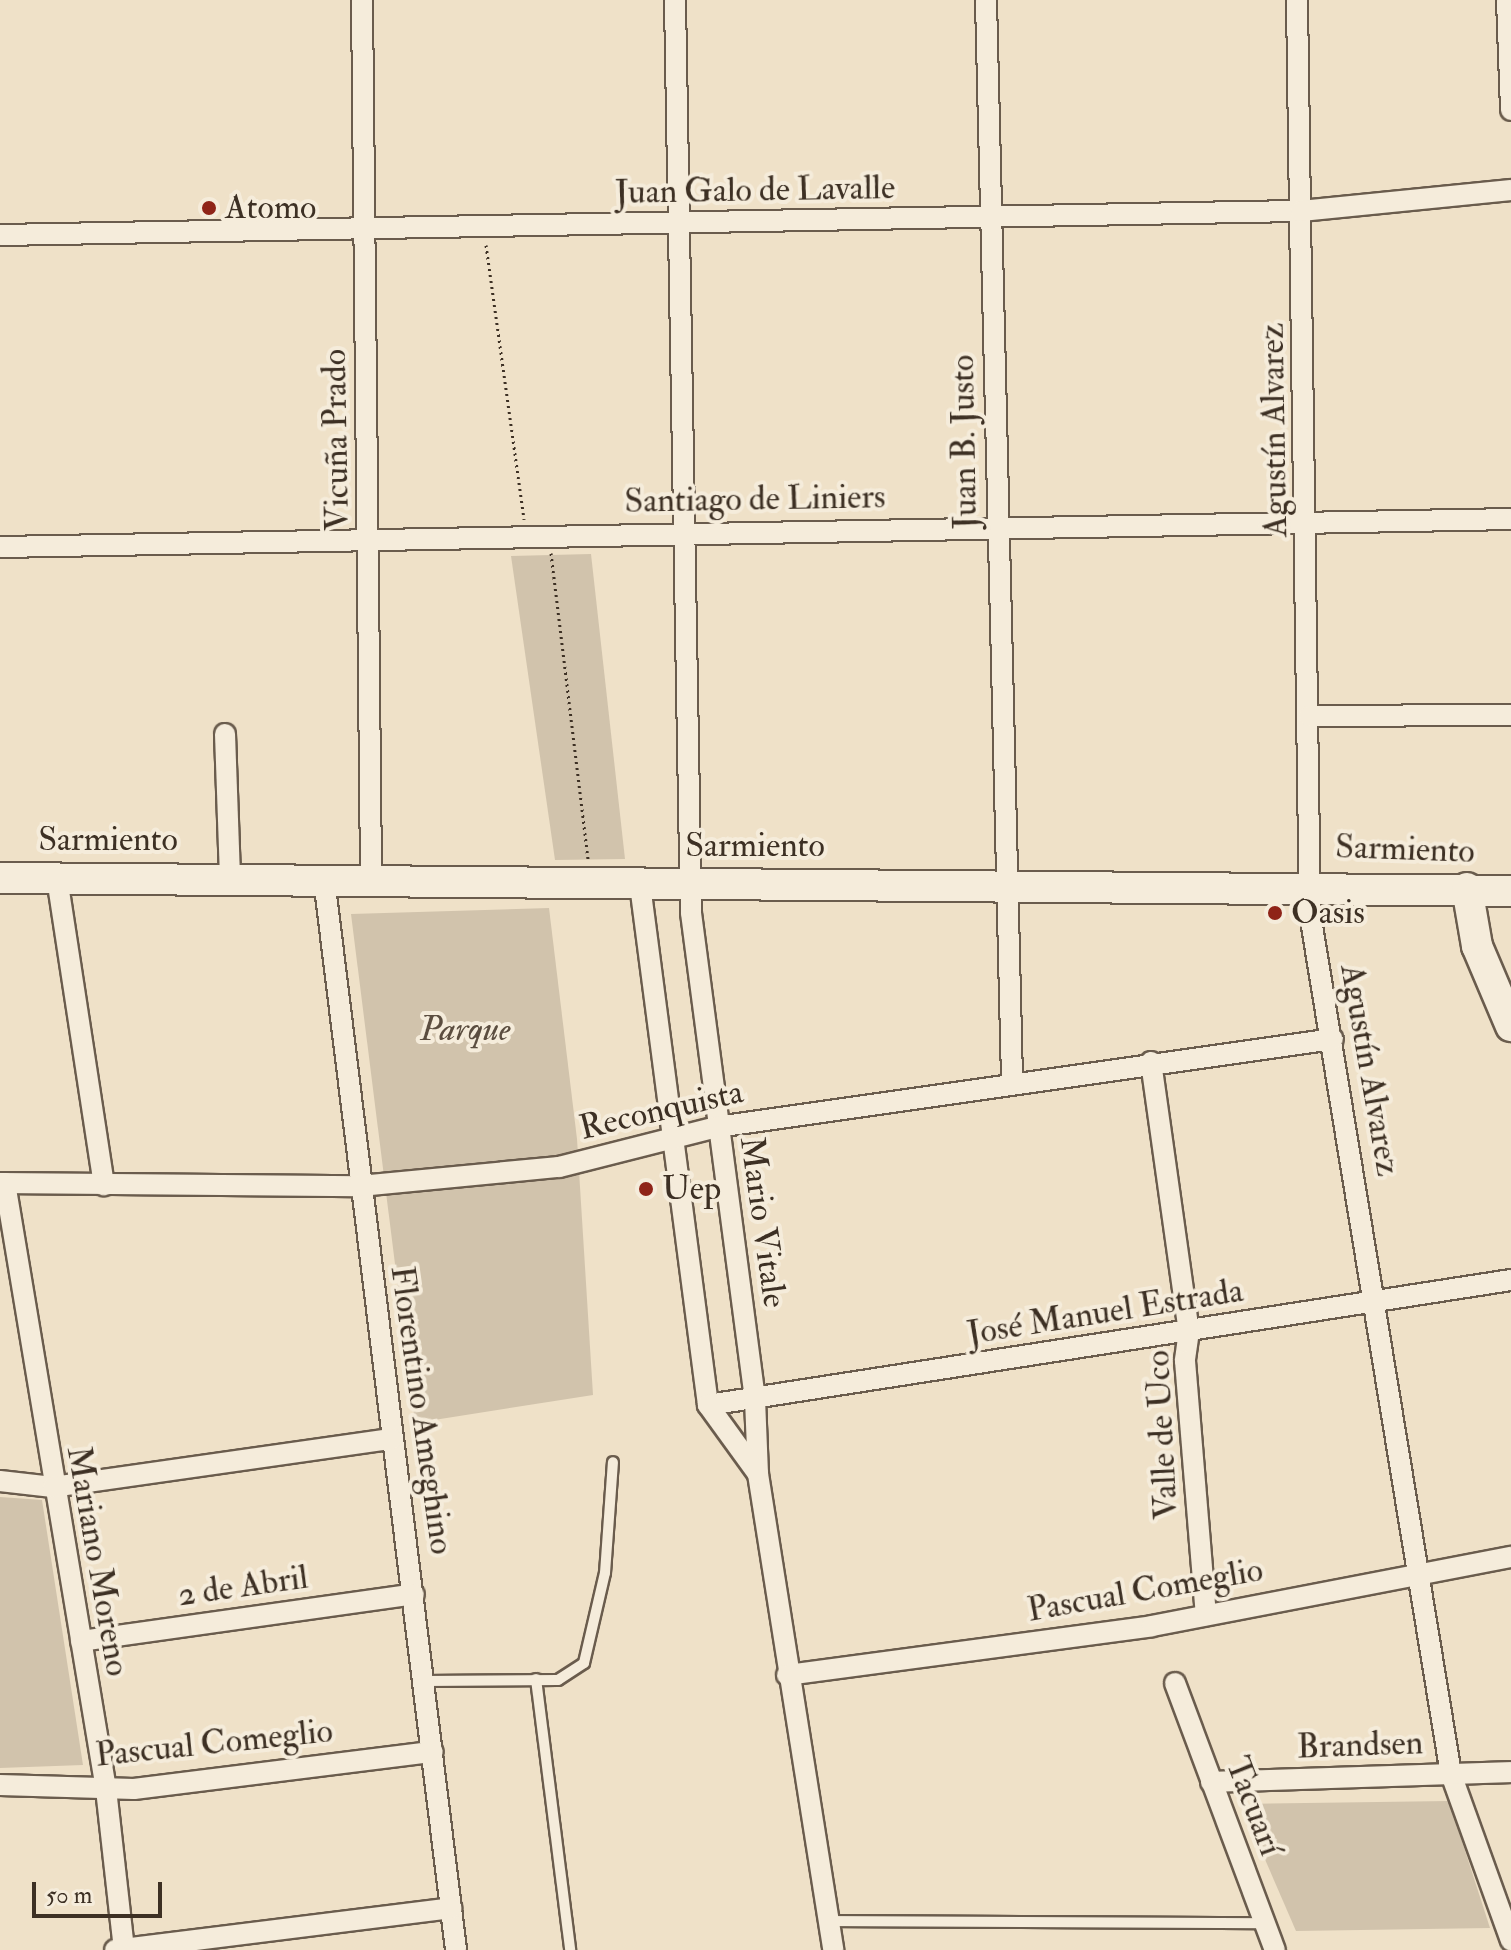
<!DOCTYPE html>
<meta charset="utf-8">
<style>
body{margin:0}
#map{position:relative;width:1511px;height:1950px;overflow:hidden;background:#efe1c8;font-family:"IM FELL Double Pica",serif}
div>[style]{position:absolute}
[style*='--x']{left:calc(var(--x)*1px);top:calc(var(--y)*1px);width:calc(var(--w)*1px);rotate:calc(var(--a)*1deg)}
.green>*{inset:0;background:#d1c3ac}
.path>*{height:3px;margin-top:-1.5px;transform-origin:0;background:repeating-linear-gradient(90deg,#3d3024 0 2px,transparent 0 6px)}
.roads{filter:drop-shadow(2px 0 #6a5c4d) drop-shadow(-2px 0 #6a5c4d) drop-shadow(0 2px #6a5c4d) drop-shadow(0 -2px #6a5c4d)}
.lane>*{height:10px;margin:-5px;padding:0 5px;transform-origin:5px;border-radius:5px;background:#f5ecdb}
.street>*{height:20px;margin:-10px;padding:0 10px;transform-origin:10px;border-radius:10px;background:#f5ecdb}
.secondary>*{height:30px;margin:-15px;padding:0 15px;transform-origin:15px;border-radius:15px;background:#f5ecdb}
.dots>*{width:22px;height:22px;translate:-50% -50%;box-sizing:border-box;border:4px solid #f5ecdb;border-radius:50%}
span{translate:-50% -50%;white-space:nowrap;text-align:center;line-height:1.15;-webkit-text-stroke:8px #f5ecdb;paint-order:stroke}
.street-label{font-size:34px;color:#3d3024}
.poi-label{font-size:34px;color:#3d3024}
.left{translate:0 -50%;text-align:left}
.park-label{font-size:34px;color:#5b4d3f;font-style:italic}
.scale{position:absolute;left:32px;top:1882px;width:130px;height:36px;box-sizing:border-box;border:4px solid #3d3024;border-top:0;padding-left:10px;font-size:24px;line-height:28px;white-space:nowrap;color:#3d3024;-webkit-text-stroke:6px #f5ecdb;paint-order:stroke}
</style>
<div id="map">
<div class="green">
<i style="clip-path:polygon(591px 554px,625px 859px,555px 860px,511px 556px)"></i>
<i style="clip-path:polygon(549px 908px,577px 1139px,593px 1395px,415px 1423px,351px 914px)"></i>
<i style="clip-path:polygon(0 1497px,42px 1500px,83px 1765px,0 1768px)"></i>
<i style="clip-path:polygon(1449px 1801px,1490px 1928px,1296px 1931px,1241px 1804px)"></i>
</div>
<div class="path">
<i style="--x:486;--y:245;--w:277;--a:82.1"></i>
<i style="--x:551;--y:553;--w:309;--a:83.1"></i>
</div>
<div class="roads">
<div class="lane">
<i style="--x:536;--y:1679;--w:273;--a:82.8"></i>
<i style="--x:425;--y:1681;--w:133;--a:-0.4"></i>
<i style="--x:558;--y:1680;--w:31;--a:-33"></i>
<i style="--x:584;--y:1663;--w:92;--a:-76.9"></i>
<i style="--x:605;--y:1573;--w:111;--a:-85.9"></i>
<i style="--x:828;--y:1921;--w:436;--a:0.3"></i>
</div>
<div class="street">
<i style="--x:362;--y:0;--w:879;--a:89.41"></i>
<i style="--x:675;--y:0;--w:913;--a:89"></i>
<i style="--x:691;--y:913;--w:490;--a:82.5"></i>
<i style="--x:755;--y:1399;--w:75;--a:87.7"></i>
<i style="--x:758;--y:1474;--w:482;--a:81"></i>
<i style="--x:986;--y:0;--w:1082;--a:88.62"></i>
<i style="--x:1297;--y:0;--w:914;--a:89.19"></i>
<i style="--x:1310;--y:914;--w:871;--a:80.69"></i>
<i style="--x:1451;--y:1774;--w:177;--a:70.2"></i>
<i style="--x:1507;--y:0;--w:110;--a:87.9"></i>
<i style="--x:0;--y:235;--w:1301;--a:-1.06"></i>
<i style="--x:1301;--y:211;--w:211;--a:-5.7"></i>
<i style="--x:0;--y:547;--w:1511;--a:-1.06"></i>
<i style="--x:1309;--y:716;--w:202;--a:-0.3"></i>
<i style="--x:225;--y:734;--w:144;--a:88"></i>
<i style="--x:57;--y:878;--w:311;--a:81.3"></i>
<i style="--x:324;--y:879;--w:1079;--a:82.97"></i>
<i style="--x:640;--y:885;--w:524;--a:82.55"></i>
<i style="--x:708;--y:1405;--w:85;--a:54.1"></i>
<i style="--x:1151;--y:1062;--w:272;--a:82"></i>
<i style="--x:1189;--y:1331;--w:30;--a:98"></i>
<i style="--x:1185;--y:1361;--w:255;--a:85.3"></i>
<i style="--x:0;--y:1183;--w:360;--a:0.5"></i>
<i style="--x:360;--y:1186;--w:200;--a:-5.5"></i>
<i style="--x:559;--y:1167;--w:163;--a:-14.2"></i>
<i style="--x:717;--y:1127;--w:622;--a:-8.13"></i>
<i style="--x:5;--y:1183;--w:614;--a:80.54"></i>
<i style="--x:106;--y:1789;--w:162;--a:83.6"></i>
<i style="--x:708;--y:1405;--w:813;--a:-8.85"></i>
<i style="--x:0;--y:1481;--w:53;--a:6.5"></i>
<i style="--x:53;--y:1487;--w:342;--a:-8.1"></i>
<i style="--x:81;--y:1641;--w:336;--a:-8"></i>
<i style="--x:787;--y:1675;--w:368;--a:-7.6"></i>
<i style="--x:1152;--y:1626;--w:366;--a:-10.9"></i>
<i style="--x:1175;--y:1683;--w:285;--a:69.5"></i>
<i style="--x:1211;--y:1782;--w:300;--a:-1.9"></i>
<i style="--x:0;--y:1785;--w:134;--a:1.7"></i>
<i style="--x:134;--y:1789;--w:301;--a:-7.1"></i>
<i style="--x:115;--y:1950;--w:339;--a:-7.1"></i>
</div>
<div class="secondary">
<i style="--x:0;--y:878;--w:1511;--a:0.49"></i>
<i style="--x:1467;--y:888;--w:59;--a:80.2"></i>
<i style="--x:1477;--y:946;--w:87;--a:67"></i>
</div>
</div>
<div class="dots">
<i style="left:209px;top:208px;background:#8f2418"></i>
<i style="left:1275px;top:913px;background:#8f2418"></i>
<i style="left:646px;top:1189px;background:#8f2418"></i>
</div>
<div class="street-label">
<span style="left:755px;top:190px;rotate:-1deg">Juan Galo de Lavalle</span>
<span style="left:1274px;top:430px;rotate:-91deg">Agustín Alvarez</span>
<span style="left:336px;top:440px;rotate:-91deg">Vicuña Prado</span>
<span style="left:964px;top:442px;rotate:-91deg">Juan B. Justo</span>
<span style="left:755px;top:499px;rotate:-1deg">Santiago de Liniers</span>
<span style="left:108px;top:840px">Sarmiento</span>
<span style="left:755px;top:846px">Sarmiento</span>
<span style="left:1405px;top:849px;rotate:2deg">Sarmiento</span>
<span style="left:1370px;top:1070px;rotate:80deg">Agustín Alvarez</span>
<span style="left:661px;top:1110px;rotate:-13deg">Reconquista</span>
<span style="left:763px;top:1222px;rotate:82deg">Mario Vitale</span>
<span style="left:1105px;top:1312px;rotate:-9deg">José Manuel Estrada</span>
<span style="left:422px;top:1410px;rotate:82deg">Florentino Ameghino</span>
<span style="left:1162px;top:1435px;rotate:-93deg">Valle de Uco</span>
<span style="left:98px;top:1561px;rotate:80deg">Mariano Moreno</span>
<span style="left:243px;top:1586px;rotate:-8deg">2 de Abril</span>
<span style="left:1145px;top:1590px;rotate:-10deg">Pascual Comeglio</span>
<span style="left:214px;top:1743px;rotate:-6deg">Pascual Comeglio</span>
<span style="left:1360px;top:1745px;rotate:-2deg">Brandsen</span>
<span style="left:1254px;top:1806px;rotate:69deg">Tacuarí</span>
</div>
<div class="poi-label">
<span class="left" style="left:225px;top:208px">Atomo</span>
<span class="left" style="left:1291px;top:913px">Oasis</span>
<span class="left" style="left:662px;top:1189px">Uep</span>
</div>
<div class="park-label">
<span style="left:465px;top:1030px">Parque</span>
</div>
<div class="scale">50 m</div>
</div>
